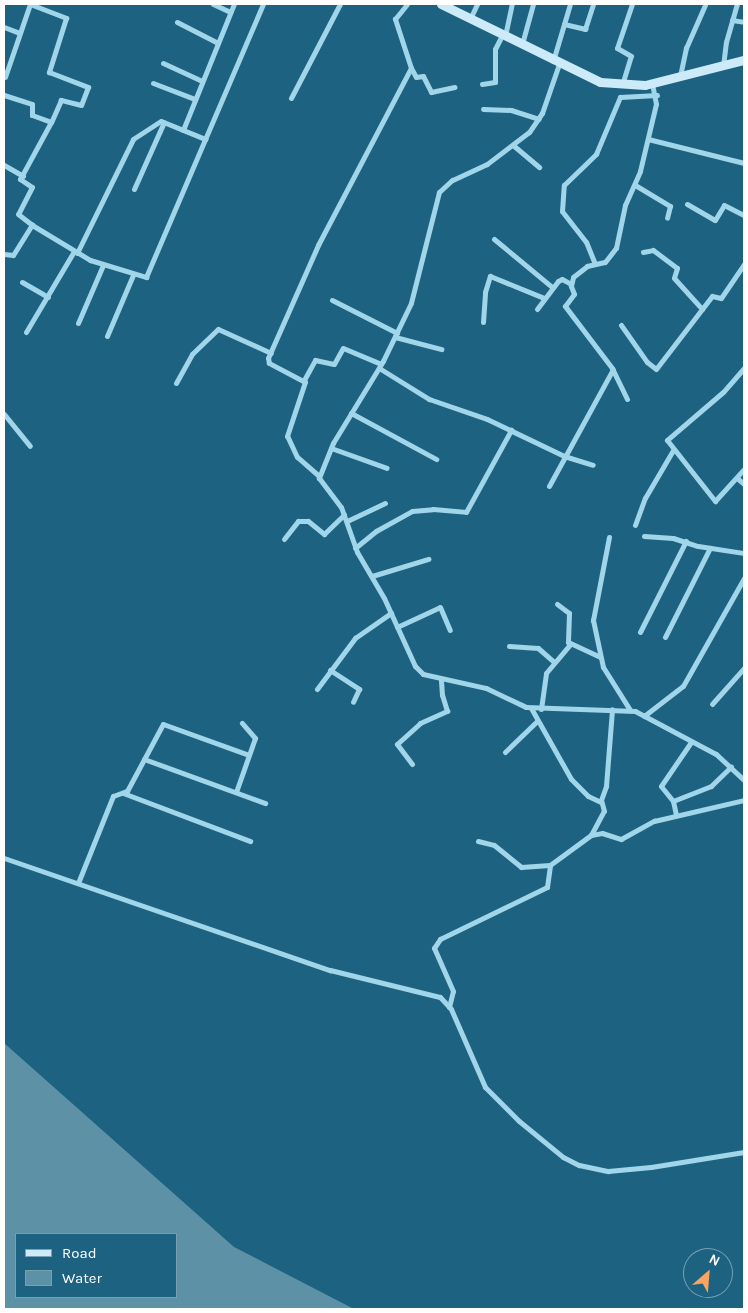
<!DOCTYPE html>
<style>
body{margin:0}
#map{position:relative;width:748px;height:1313px;overflow:hidden;background:#1d6381;font-family:Karla,sans-serif}
div>[style]{position:absolute}
[style*='--x']{left:calc(var(--x)*1px);top:calc(var(--y)*1px);width:calc(var(--w)*1px);rotate:calc(var(--a)*1deg)}
.water>*{inset:0;background:#5d91a5}
.street>*{height:5px;margin:-2.5px;padding:0 2.5px;transform-origin:2.5px;border-radius:2.5px;background:#a1d5e9}
.secondary>*{height:9px;margin:-4.5px;padding:0 4.5px;transform-origin:4.5px;border-radius:4.5px;background:#cceaf7}
span{translate:-50% -50%;white-space:nowrap;text-align:center;line-height:1.15;-webkit-text-stroke:5px #1d6381;paint-order:stroke}
.frame{position:absolute;inset:0;border:5px solid #fff;pointer-events:none}
.legend{position:absolute;left:15px;top:1233px;width:162px;height:65px;box-sizing:border-box;background:#1d6381;border:1px solid #77a1b3;margin:0;padding:6px 9px;list-style:none;font-size:15px;color:#fff}
.legend li{display:flex;align-items:center;gap:10px;height:25px}
.legend b{width:25px;border:1px solid #77a1b3}
.north{position:absolute;left:683px;top:1248px;width:50px;height:50px;box-sizing:border-box;background:#1d6381;border:1px solid #77a1b3;border-radius:50%;rotate:27deg;font-size:14px;font-weight:700;line-height:20px;text-align:center;color:#fff}
.north::after{content:'';display:block;margin:auto;width:18px;height:22px;background:#f9a45f;clip-path:polygon(50% 0,100% 100%,50% 72%,0 100%)}
</style>
<div id="map">
<div class="water">
<i style="clip-path:polygon(evenodd,4px 1043px,234px 1247px,354px 1309px,4px 1309px,4px 1043px,16px 1234px,176px 1234px,176px 1297px,16px 1297px,16px 1234px)"></i>
</div>
<div class="street">
<i style="--x:30;--y:4;--w:39;--a:21"></i>
<i style="--x:66;--y:18;--w:57;--a:107.5"></i>
<i style="--x:49;--y:72;--w:42;--a:21"></i>
<i style="--x:88;--y:87;--w:19;--a:111"></i>
<i style="--x:81;--y:105;--w:21;--a:-166"></i>
<i style="--x:61;--y:100;--w:24;--a:114"></i>
<i style="--x:213;--y:4;--w:19;--a:25"></i>
<i style="--x:470;--y:19;--w:17;--a:-65"></i>
<i style="--x:732;--y:20;--w:12;--a:9"></i>
<i style="--x:177;--y:22;--w:46;--a:27.1"></i>
<i style="--x:564;--y:24;--w:22;--a:13"></i>
<i style="--x:585;--y:29;--w:26;--a:-72"></i>
<i style="--x:4;--y:27;--w:17;--a:21"></i>
<i style="--x:505;--y:36;--w:33;--a:-78"></i>
<i style="--x:522;--y:44;--w:41;--a:-74.6"></i>
<i style="--x:553;--y:61;--w:59;--a:-73.4"></i>
<i style="--x:163;--y:63;--w:43;--a:24.8"></i>
<i style="--x:559;--y:64;--w:52;--a:109.1"></i>
<i style="--x:542;--y:113;--w:23;--a:124"></i>
<i style="--x:529;--y:132;--w:53;--a:142.7"></i>
<i style="--x:487;--y:164;--w:38;--a:155"></i>
<i style="--x:452;--y:180;--w:18;--a:137"></i>
<i style="--x:439;--y:192;--w:114;--a:104.2"></i>
<i style="--x:411;--y:303;--w:64;--a:115.8"></i>
<i style="--x:383;--y:361;--w:96;--a:121.4"></i>
<i style="--x:333;--y:443;--w:38;--a:112"></i>
<i style="--x:319;--y:478;--w:36;--a:53"></i>
<i style="--x:341;--y:507;--w:48;--a:70.4"></i>
<i style="--x:357;--y:552;--w:53;--a:59.6"></i>
<i style="--x:384;--y:598;--w:75;--a:65.5"></i>
<i style="--x:415;--y:666;--w:11;--a:45"></i>
<i style="--x:423;--y:674;--w:65;--a:12.5"></i>
<i style="--x:486;--y:688;--w:44;--a:25.4"></i>
<i style="--x:526;--y:707;--w:109;--a:2.1"></i>
<i style="--x:635;--y:711;--w:92;--a:28"></i>
<i style="--x:716;--y:754;--w:38;--a:43"></i>
<i style="--x:723;--y:66;--w:24;--a:-83"></i>
<i style="--x:726;--y:42;--w:40;--a:-74"></i>
<i style="--x:411;--y:68;--w:10;--a:61"></i>
<i style="--x:416;--y:77;--w:7;--a:-8"></i>
<i style="--x:423;--y:76;--w:18;--a:63"></i>
<i style="--x:431;--y:92;--w:24;--a:-12"></i>
<i style="--x:680;--y:76;--w:29;--a:-78"></i>
<i style="--x:686;--y:48;--w:47;--a:-66.2"></i>
<i style="--x:5;--y:77;--w:77;--a:-71.1"></i>
<i style="--x:153;--y:83;--w:45;--a:20.9"></i>
<i style="--x:482;--y:84;--w:13;--a:-9"></i>
<i style="--x:495;--y:82;--w:33;--a:-90"></i>
<i style="--x:495;--y:49;--w:16;--a:-63"></i>
<i style="--x:622;--y:85;--w:30;--a:-73"></i>
<i style="--x:631;--y:56;--w:16;--a:-150"></i>
<i style="--x:617;--y:48;--w:46;--a:-71.2"></i>
<i style="--x:4;--y:95;--w:29;--a:18"></i>
<i style="--x:32;--y:104;--w:11;--a:90"></i>
<i style="--x:32;--y:115;--w:20;--a:20"></i>
<i style="--x:51;--y:122;--w:65;--a:118.5"></i>
<i style="--x:20;--y:179;--w:14;--a:34"></i>
<i style="--x:32;--y:187;--w:30;--a:117"></i>
<i style="--x:18;--y:214;--w:18;--a:38"></i>
<i style="--x:291;--y:98;--w:106;--a:-62.5"></i>
<i style="--x:483;--y:109;--w:28;--a:2"></i>
<i style="--x:511;--y:110;--w:29;--a:18"></i>
<i style="--x:183;--y:130;--w:136;--a:-68"></i>
<i style="--x:648;--y:139;--w:99;--a:14"></i>
<i style="--x:514;--y:146;--w:33;--a:40"></i>
<i style="--x:4;--y:165;--w:22;--a:30"></i>
<i style="--x:635;--y:185;--w:41;--a:31"></i>
<i style="--x:670;--y:206;--w:12;--a:104"></i>
<i style="--x:134;--y:189;--w:73;--a:-65.9"></i>
<i style="--x:687;--y:204;--w:32;--a:30"></i>
<i style="--x:715;--y:220;--w:17;--a:-59"></i>
<i style="--x:724;--y:205;--w:22;--a:27"></i>
<i style="--x:494;--y:239;--w:75;--a:39.6"></i>
<i style="--x:643;--y:252;--w:10;--a:-11"></i>
<i style="--x:653;--y:250;--w:30;--a:37"></i>
<i style="--x:677;--y:268;--w:10;--a:107"></i>
<i style="--x:674;--y:278;--w:42;--a:47.9"></i>
<i style="--x:77;--y:253;--w:127;--a:-63.8"></i>
<i style="--x:133;--y:139;--w:33;--a:-33"></i>
<i style="--x:161;--y:121;--w:48;--a:22.2"></i>
<i style="--x:4;--y:254;--w:9;--a:6"></i>
<i style="--x:13;--y:255;--w:36;--a:-58"></i>
<i style="--x:32;--y:225;--w:68;--a:31.1"></i>
<i style="--x:90;--y:260;--w:59;--a:16.9"></i>
<i style="--x:146;--y:277;--w:297;--a:-66.8"></i>
<i style="--x:595;--y:264;--w:24;--a:-112"></i>
<i style="--x:586;--y:242;--w:39;--a:-128"></i>
<i style="--x:562;--y:211;--w:26;--a:-86"></i>
<i style="--x:564;--y:185;--w:45;--a:-44.1"></i>
<i style="--x:596;--y:154;--w:62;--a:-67.2"></i>
<i style="--x:620;--y:97;--w:37;--a:-3"></i>
<i style="--x:22;--y:282;--w:30;--a:30"></i>
<i style="--x:332;--y:300;--w:73;--a:26.9"></i>
<i style="--x:537;--y:309;--w:35;--a:-53"></i>
<i style="--x:558;--y:281;--w:4;--a:-27"></i>
<i style="--x:562;--y:279;--w:10;--a:29"></i>
<i style="--x:483;--y:322;--w:30;--a:-86"></i>
<i style="--x:485;--y:292;--w:17;--a:-73"></i>
<i style="--x:490;--y:276;--w:58;--a:22.2"></i>
<i style="--x:78;--y:323;--w:63;--a:-66.7"></i>
<i style="--x:621;--y:325;--w:45;--a:54.9"></i>
<i style="--x:647;--y:362;--w:11;--a:38"></i>
<i style="--x:656;--y:369;--w:92;--a:-52.5"></i>
<i style="--x:712;--y:296;--w:9;--a:13"></i>
<i style="--x:721;--y:298;--w:41;--a:-55.9"></i>
<i style="--x:26;--y:332;--w:94;--a:-59.3"></i>
<i style="--x:107;--y:336;--w:66;--a:-66.9"></i>
<i style="--x:395;--y:337;--w:48;--a:14.6"></i>
<i style="--x:379;--y:368;--w:59;--a:31.8"></i>
<i style="--x:429;--y:399;--w:61;--a:19"></i>
<i style="--x:487;--y:419;--w:85;--a:25.7"></i>
<i style="--x:564;--y:456;--w:30;--a:17"></i>
<i style="--x:744;--y:368;--w:32;--a:131"></i>
<i style="--x:723;--y:392;--w:74;--a:139.4"></i>
<i style="--x:667;--y:440;--w:78;--a:51.8"></i>
<i style="--x:715;--y:501;--w:43;--a:-47.8"></i>
<i style="--x:304;--y:380;--w:23;--a:-61"></i>
<i style="--x:315;--y:360;--w:19;--a:12"></i>
<i style="--x:334;--y:364;--w:18;--a:-61"></i>
<i style="--x:343;--y:348;--w:41;--a:22.8"></i>
<i style="--x:176;--y:383;--w:33;--a:-61"></i>
<i style="--x:192;--y:354;--w:36;--a:-44"></i>
<i style="--x:218;--y:329;--w:58;--a:24.4"></i>
<i style="--x:627;--y:399;--w:34;--a:-116"></i>
<i style="--x:612;--y:368;--w:78;--a:-127.2"></i>
<i style="--x:565;--y:306;--w:15;--a:-53"></i>
<i style="--x:574;--y:294;--w:9;--a:-111"></i>
<i style="--x:571;--y:286;--w:9;--a:-77"></i>
<i style="--x:573;--y:277;--w:18;--a:-38"></i>
<i style="--x:587;--y:266;--w:18;--a:-13"></i>
<i style="--x:605;--y:262;--w:18;--a:-52"></i>
<i style="--x:616;--y:248;--w:44;--a:-78.2"></i>
<i style="--x:625;--y:205;--w:37;--a:-66"></i>
<i style="--x:640;--y:171;--w:69;--a:-76.6"></i>
<i style="--x:656;--y:104;--w:20;--a:-101"></i>
<i style="--x:351;--y:413;--w:97;--a:28.4"></i>
<i style="--x:4;--y:414;--w:41;--a:50.9"></i>
<i style="--x:331;--y:448;--w:59;--a:19.7"></i>
<i style="--x:319;--y:476;--w:29;--a:-139"></i>
<i style="--x:297;--y:457;--w:23;--a:-115"></i>
<i style="--x:287;--y:436;--w:57;--a:-71.6"></i>
<i style="--x:305;--y:382;--w:41;--a:-152.2"></i>
<i style="--x:269;--y:363;--w:5;--a:-101"></i>
<i style="--x:268;--y:358;--w:124;--a:-66.1"></i>
<i style="--x:318;--y:245;--w:200;--a:-62.3"></i>
<i style="--x:411;--y:68;--w:52;--a:-108.1"></i>
<i style="--x:395;--y:19;--w:19;--a:-51"></i>
<i style="--x:737;--y:478;--w:9;--a:41"></i>
<i style="--x:549;--y:486;--w:133;--a:-61.3"></i>
<i style="--x:347;--y:521;--w:42;--a:-25.3"></i>
<i style="--x:635;--y:525;--w:29;--a:-70"></i>
<i style="--x:645;--y:498;--w:56;--a:-59.7"></i>
<i style="--x:644;--y:536;--w:29;--a:4"></i>
<i style="--x:673;--y:538;--w:26;--a:18"></i>
<i style="--x:698;--y:546;--w:47;--a:8.7"></i>
<i style="--x:609;--y:537;--w:85;--a:100.9"></i>
<i style="--x:593;--y:620;--w:48;--a:78"></i>
<i style="--x:603;--y:667;--w:51;--a:57.9"></i>
<i style="--x:284;--y:539;--w:23;--a:-52"></i>
<i style="--x:298;--y:521;--w:10;--a:0"></i>
<i style="--x:308;--y:521;--w:21;--a:39"></i>
<i style="--x:324;--y:534;--w:28;--a:-44"></i>
<i style="--x:355;--y:548;--w:27;--a:-39"></i>
<i style="--x:376;--y:531;--w:41;--a:-29.1"></i>
<i style="--x:412;--y:511;--w:21;--a:-5"></i>
<i style="--x:433;--y:509;--w:33;--a:5"></i>
<i style="--x:466;--y:512;--w:94;--a:-61.2"></i>
<i style="--x:372;--y:576;--w:59;--a:-16.9"></i>
<i style="--x:557;--y:604;--w:15;--a:37"></i>
<i style="--x:569;--y:613;--w:29;--a:92"></i>
<i style="--x:568;--y:642;--w:35;--a:25"></i>
<i style="--x:397;--y:627;--w:47;--a:-24.9"></i>
<i style="--x:440;--y:607;--w:25;--a:67"></i>
<i style="--x:640;--y:632;--w:102;--a:-63.2"></i>
<i style="--x:665;--y:637;--w:100;--a:-63.2"></i>
<i style="--x:509;--y:646;--w:29;--a:4"></i>
<i style="--x:538;--y:648;--w:21;--a:41"></i>
<i style="--x:330;--y:670;--w:35;--a:33"></i>
<i style="--x:359;--y:689;--w:14;--a:115"></i>
<i style="--x:317;--y:689;--w:64;--a:-53.3"></i>
<i style="--x:355;--y:638;--w:44;--a:-34.8"></i>
<i style="--x:712;--y:704;--w:48;--a:-48.4"></i>
<i style="--x:531;--y:708;--w:81;--a:60.6"></i>
<i style="--x:571;--y:779;--w:24;--a:45"></i>
<i style="--x:588;--y:796;--w:14;--a:25"></i>
<i style="--x:541;--y:709;--w:36;--a:-82"></i>
<i style="--x:546;--y:673;--w:38;--a:-50"></i>
<i style="--x:644;--y:716;--w:49;--a:-37.6"></i>
<i style="--x:683;--y:686;--w:124;--a:-60.5"></i>
<i style="--x:505;--y:752;--w:45;--a:-44.1"></i>
<i style="--x:144;--y:759;--w:129;--a:20"></i>
<i style="--x:412;--y:764;--w:25;--a:-127"></i>
<i style="--x:397;--y:744;--w:31;--a:-42"></i>
<i style="--x:420;--y:723;--w:30;--a:-24"></i>
<i style="--x:447;--y:711;--w:17;--a:-107"></i>
<i style="--x:442;--y:695;--w:15;--a:-94"></i>
<i style="--x:236;--y:792;--w:57;--a:-70.6"></i>
<i style="--x:255;--y:738;--w:20;--a:-131"></i>
<i style="--x:123;--y:793;--w:136;--a:20.7"></i>
<i style="--x:673;--y:801;--w:41;--a:-21.5"></i>
<i style="--x:711;--y:786;--w:28;--a:-44"></i>
<i style="--x:676;--y:815;--w:14;--a:-102"></i>
<i style="--x:673;--y:801;--w:19;--a:-129"></i>
<i style="--x:661;--y:786;--w:53;--a:-55.7"></i>
<i style="--x:591;--y:835;--w:27;--a:-62"></i>
<i style="--x:604;--y:811;--w:11;--a:-105"></i>
<i style="--x:601;--y:800;--w:15;--a:-70"></i>
<i style="--x:606;--y:786;--w:77;--a:-85.5"></i>
<i style="--x:478;--y:841;--w:16;--a:14"></i>
<i style="--x:494;--y:845;--w:35;--a:39"></i>
<i style="--x:521;--y:867;--w:29;--a:-4"></i>
<i style="--x:4;--y:858;--w:345;--a:19"></i>
<i style="--x:330;--y:970;--w:113;--a:13.8"></i>
<i style="--x:440;--y:997;--w:16;--a:47"></i>
<i style="--x:451;--y:1009;--w:85;--a:66.4"></i>
<i style="--x:485;--y:1087;--w:48;--a:45"></i>
<i style="--x:519;--y:1121;--w:57;--a:39.3"></i>
<i style="--x:563;--y:1157;--w:18;--a:27"></i>
<i style="--x:579;--y:1165;--w:30;--a:12"></i>
<i style="--x:608;--y:1171;--w:43;--a:-5.3"></i>
<i style="--x:651;--y:1167;--w:94;--a:-9.2"></i>
<i style="--x:78;--y:883;--w:94;--a:-68.1"></i>
<i style="--x:113;--y:796;--w:15;--a:-20"></i>
<i style="--x:127;--y:791;--w:76;--a:-61.8"></i>
<i style="--x:163;--y:724;--w:91;--a:19.8"></i>
<i style="--x:449;--y:1007;--w:16;--a:-76"></i>
<i style="--x:453;--y:991;--w:47;--a:-113.8"></i>
<i style="--x:434;--y:948;--w:11;--a:-56"></i>
<i style="--x:440;--y:939;--w:119;--a:-25.9"></i>
<i style="--x:547;--y:887;--w:22;--a:-82"></i>
<i style="--x:550;--y:865;--w:51;--a:-36.2"></i>
<i style="--x:591;--y:835;--w:11;--a:-10"></i>
<i style="--x:602;--y:833;--w:20;--a:18"></i>
<i style="--x:621;--y:839;--w:38;--a:-29"></i>
<i style="--x:654;--y:821;--w:92;--a:-13.1"></i>
</div>
<div class="secondary">
<i style="--x:441;--y:4;--w:177;--a:26.1"></i>
<i style="--x:600;--y:82;--w:45;--a:3.8"></i>
<i style="--x:645;--y:85;--w:102;--a:-14.2"></i>
</div>
<div class="frame"></div>
<ul class="legend">
<li><b style="height:6px;background:#cceaf7"></b>Road</li>
<li><b style="height:14px;background:#5d91a5"></b>Water</li>
</ul>
<div class="north">N</div>
</div>
